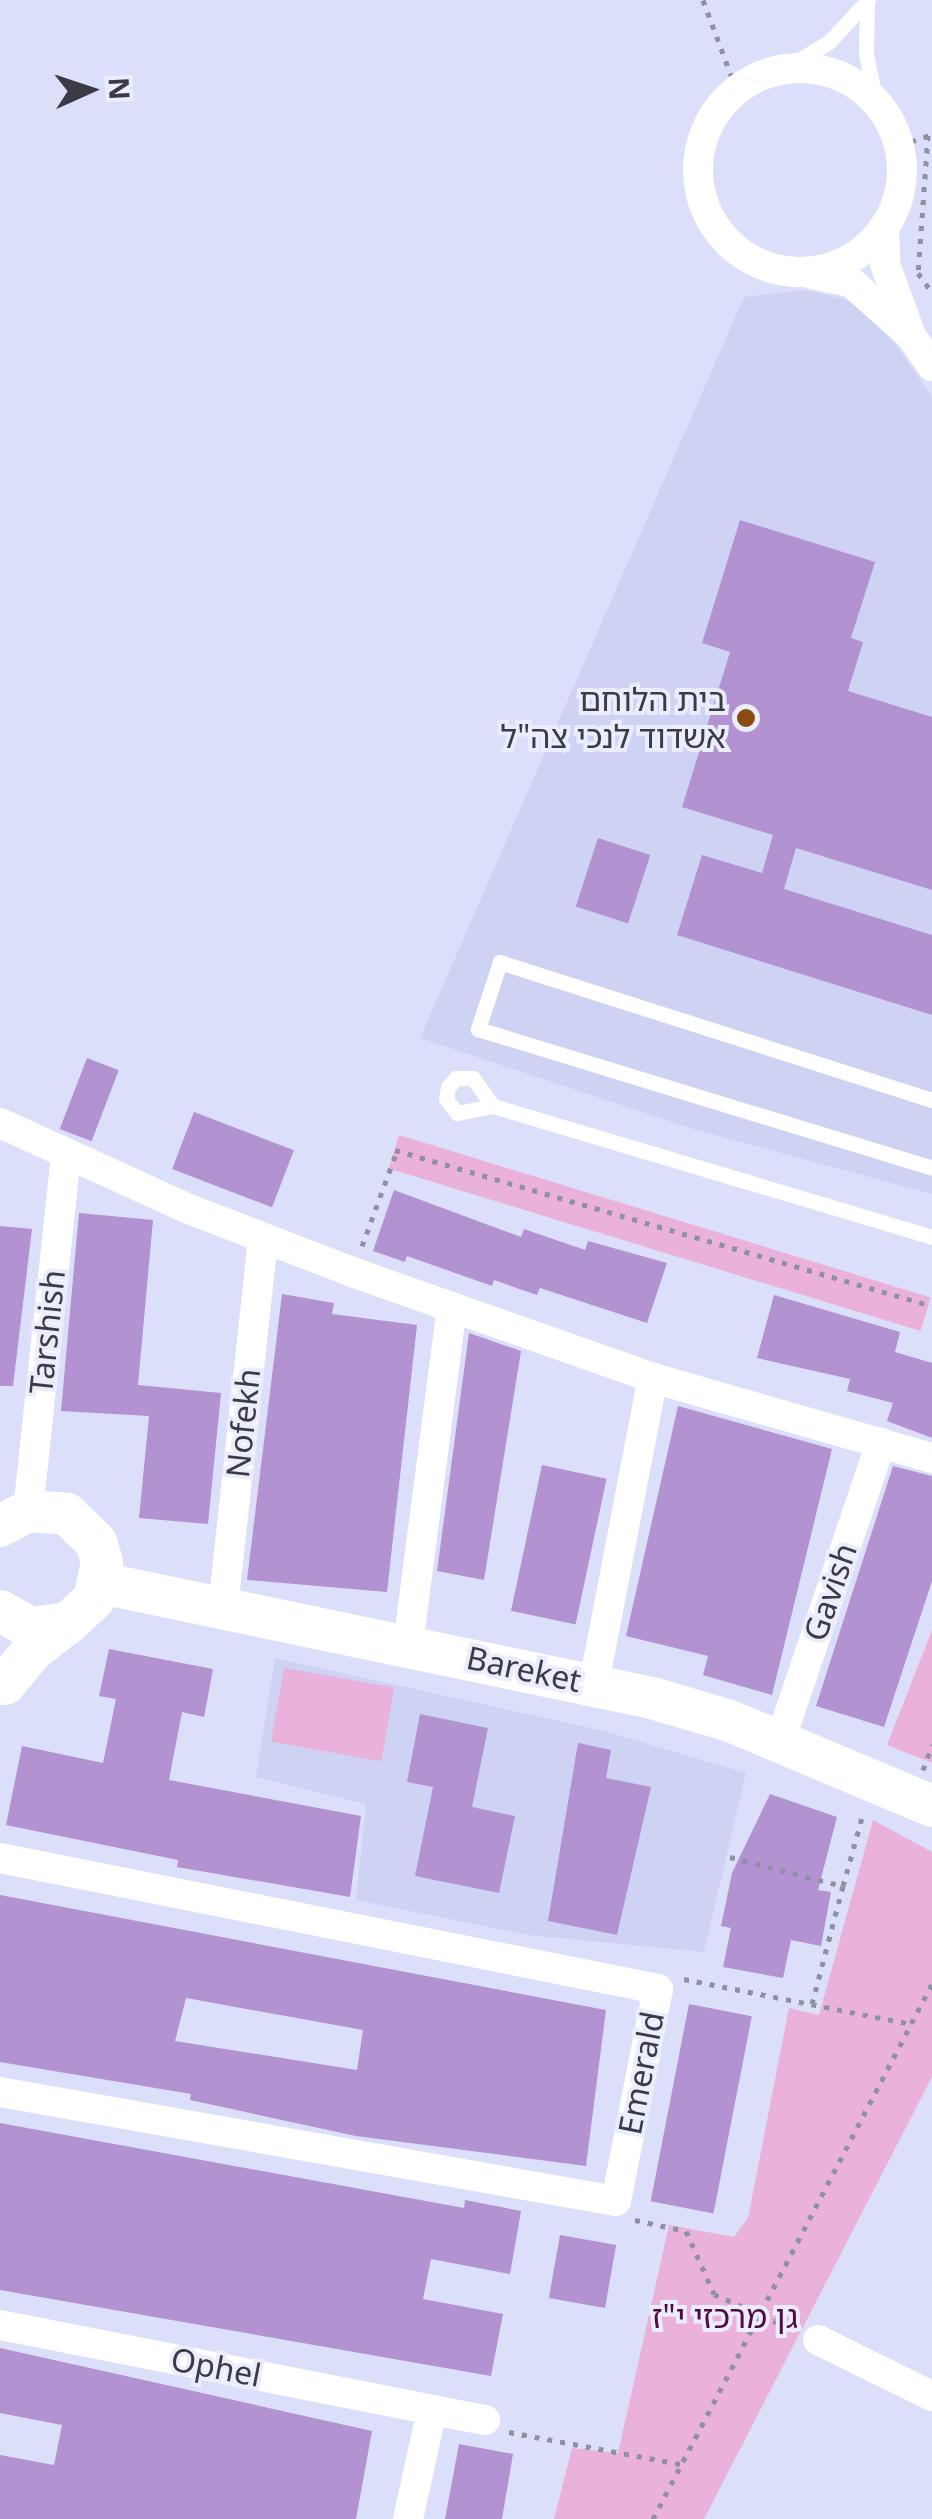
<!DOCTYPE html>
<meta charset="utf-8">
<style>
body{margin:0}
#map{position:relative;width:932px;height:2519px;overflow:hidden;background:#dcdffa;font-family:"Noto Sans","Noto Sans Hebrew",sans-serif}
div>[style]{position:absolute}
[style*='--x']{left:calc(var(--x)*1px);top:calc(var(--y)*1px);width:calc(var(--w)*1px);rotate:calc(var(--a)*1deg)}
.built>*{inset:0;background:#cfd3f3}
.green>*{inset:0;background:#eab1dc;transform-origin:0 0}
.building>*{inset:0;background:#b292d0;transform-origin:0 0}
.path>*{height:5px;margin-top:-2.5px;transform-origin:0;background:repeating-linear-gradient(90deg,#8e90a3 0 5px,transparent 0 13px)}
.lane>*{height:15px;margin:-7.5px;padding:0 7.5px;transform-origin:7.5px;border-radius:7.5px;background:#fff}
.street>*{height:30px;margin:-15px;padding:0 15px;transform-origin:15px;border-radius:15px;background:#fff}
.street>.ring{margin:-15px;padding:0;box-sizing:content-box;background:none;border:30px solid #fff;border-radius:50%}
.secondary>*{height:42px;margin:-21px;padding:0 21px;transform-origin:21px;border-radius:21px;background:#fff}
.dots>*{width:28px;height:28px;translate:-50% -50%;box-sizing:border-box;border:5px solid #ebedfd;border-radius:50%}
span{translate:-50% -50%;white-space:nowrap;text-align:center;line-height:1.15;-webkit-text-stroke:8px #ebedfd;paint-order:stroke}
.poi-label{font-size:32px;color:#3a3b45}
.right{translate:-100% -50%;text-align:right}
.street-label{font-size:32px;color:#3a3b45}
.park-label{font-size:32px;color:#520947}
.north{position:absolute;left:40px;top:40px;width:100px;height:100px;-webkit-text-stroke:8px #ebedfd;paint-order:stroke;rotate:87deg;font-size:28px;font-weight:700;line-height:40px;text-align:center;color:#3a3b45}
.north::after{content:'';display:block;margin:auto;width:35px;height:45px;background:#3a3b45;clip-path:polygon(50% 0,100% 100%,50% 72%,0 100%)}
</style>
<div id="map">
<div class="built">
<i style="clip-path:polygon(805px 290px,845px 299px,878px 319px,932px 397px,932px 1194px,693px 1129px,420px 1038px,744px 297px)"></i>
<i style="clip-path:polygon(275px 1658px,604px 1731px,746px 1773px,704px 1952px,528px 1935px,356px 1900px,366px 1804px,256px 1777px)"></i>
</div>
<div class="green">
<i style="left:399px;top:1135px;width:556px;height:35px;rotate:17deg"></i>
<i style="clip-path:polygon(932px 1630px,932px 1763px,887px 1745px)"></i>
<i style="left:284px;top:1668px;width:112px;height:75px;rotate:10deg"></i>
<i style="clip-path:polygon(873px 1820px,932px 1852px,932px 2077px,704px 2519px,554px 2519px,572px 2448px,618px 2453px,669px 2225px,734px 2237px,748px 2218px,789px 2008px,819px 2015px)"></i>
</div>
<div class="building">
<i style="clip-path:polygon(740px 520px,875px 562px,851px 638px,863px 642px,848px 691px,932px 717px,932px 890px,796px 848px,784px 889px,932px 935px,932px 1015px,677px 935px,702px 855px,762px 873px,773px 835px,682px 807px,730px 652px,702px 643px)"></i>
<i style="left:598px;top:838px;width:55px;height:72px;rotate:18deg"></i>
<i style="left:87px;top:1058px;width:34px;height:76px;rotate:21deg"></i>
<i style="left:194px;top:1112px;width:107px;height:61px;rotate:21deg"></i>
<i style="clip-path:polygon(394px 1190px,521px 1237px,524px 1229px,585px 1250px,588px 1241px,667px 1263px,647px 1323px,540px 1288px,537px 1295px,494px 1280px,492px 1286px,407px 1256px,405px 1262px,373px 1251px)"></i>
<i style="clip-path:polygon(79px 1213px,153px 1220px,138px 1385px,221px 1393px,208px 1524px,139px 1518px,149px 1416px,61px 1411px)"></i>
<i style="clip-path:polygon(0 1226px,32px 1229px,13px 1386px,0 1386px)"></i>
<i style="clip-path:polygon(282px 1294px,334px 1303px,332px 1314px,417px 1325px,387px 1592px,247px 1580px)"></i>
<i style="clip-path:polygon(774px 1295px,900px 1332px,895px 1352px,932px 1363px,932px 1438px,887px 1421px,893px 1403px,847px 1391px,850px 1379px,757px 1358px)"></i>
<i style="clip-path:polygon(469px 1333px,521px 1351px,484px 1580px,437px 1571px)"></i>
<i style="clip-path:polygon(678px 1406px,832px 1449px,772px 1695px,703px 1675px,708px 1656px,626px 1636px)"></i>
<i style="left:542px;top:1465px;width:66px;height:149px;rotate:12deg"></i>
<i style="clip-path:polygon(893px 1466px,932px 1476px,932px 1581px,884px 1727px,816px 1706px)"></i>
<i style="clip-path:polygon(109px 1649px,213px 1669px,204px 1717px,182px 1712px,169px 1780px,361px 1816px,350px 1897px,177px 1867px,178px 1860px,6px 1825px,22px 1746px,103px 1763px,116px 1699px,99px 1696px)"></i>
<i style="clip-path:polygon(420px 1714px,488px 1728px,472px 1807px,515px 1816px,499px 1893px,415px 1876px,433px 1787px,407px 1782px)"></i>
<i style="clip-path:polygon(578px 1743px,611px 1750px,606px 1778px,651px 1787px,617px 1935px,548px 1921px)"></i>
<i style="clip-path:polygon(770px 1794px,837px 1817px,818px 1890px,831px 1892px,821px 1946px,791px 1940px,783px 1978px,723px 1967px,731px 1928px,721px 1926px,732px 1873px)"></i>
<i style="clip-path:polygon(evenodd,0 1895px,606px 2010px,586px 2166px,356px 2136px,190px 2100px,191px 2094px,0 2062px,0 1895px,186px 1998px,363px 2030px,357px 2070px,175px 2041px,186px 1998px)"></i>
<i style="left:689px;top:2004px;width:64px;height:201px;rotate:11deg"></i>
<i style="clip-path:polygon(0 2123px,464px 2208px,465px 2200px,521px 2211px,510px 2274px,431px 2259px,423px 2299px,503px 2314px,491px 2376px,0 2290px)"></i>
<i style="left:560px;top:2235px;width:57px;height:64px;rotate:10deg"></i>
<i style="clip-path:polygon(0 2348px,372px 2431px,356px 2519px,0 2519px,0 2455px,54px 2465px,62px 2425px,0 2413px)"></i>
<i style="clip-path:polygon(459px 2444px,513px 2454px,502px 2519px,445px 2519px)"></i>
</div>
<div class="path">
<i style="--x:703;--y:0;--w:97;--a:69.5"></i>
<i style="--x:928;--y:135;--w:138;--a:94.1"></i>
<i style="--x:918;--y:273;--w:24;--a:54"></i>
<i style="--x:899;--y:146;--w:35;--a:-20"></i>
<i style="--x:395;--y:1150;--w:559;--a:16.2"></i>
<i style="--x:362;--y:1246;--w:101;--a:-69.8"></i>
<i style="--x:923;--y:1770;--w:27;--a:-70"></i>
<i style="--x:730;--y:1857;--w:117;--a:14.4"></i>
<i style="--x:843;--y:1886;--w:75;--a:-74.5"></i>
<i style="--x:684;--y:1979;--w:231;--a:11.2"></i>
<i style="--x:812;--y:2004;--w:122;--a:-75.3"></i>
<i style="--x:635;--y:2220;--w:52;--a:12.2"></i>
<i style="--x:686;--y:2231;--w:69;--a:66"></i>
<i style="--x:714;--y:2294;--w:88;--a:24.2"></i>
<i style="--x:509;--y:2432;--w:174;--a:10.6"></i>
<i style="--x:653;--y:2519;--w:603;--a:-62.46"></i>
</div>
<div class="lane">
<i style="--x:867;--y:2;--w:52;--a:91.1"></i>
<i style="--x:866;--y:54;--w:50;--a:78.5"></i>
<i style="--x:786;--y:68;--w:50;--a:-31.2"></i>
<i style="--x:829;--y:42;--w:57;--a:-47.1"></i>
<i style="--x:932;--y:1100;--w:454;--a:-162.3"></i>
<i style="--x:500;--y:962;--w:71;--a:108.2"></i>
<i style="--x:478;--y:1029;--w:475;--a:17"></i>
<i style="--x:493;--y:1106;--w:34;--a:-126"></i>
<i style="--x:473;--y:1078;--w:17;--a:180"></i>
<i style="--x:456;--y:1078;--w:12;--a:132"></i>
<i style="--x:448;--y:1087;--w:12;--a:99"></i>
<i style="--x:446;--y:1099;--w:18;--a:52"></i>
<i style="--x:457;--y:1113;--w:37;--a:-11"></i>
<i style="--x:493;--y:1106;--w:458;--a:16.6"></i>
</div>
<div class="street">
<i class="ring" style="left:698px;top:68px;width:174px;height:174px"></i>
<i style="--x:884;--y:227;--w:37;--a:88"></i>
<i style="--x:885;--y:264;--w:73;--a:70.1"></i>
<i style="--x:812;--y:274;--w:40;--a:12"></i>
<i style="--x:851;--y:282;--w:81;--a:42"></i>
<i style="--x:911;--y:336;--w:37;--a:55"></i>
<i style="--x:0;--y:1123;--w:208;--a:24.5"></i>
<i style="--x:189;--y:1209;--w:175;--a:21.1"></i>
<i style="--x:352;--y:1272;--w:319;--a:19.4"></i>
<i style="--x:653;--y:1378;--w:290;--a:16"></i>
<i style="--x:28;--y:1511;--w:359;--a:-83.9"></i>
<i style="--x:223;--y:1608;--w:371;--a:-83.8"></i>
<i style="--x:408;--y:1645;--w:341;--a:-82.6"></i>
<i style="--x:594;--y:1683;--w:311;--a:-79.1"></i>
<i style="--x:780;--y:1741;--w:315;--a:-71.3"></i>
<i style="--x:0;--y:1858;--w:671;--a:11.26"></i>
<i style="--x:658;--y:1989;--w:216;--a:101.2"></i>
<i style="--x:616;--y:2201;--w:626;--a:-169.97"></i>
<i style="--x:0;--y:2325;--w:440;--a:11.1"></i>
<i style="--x:432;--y:2410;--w:112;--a:102.4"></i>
<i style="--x:818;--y:2340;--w:127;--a:26.2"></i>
<i style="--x:432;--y:2410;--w:54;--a:10.7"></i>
</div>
<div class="secondary">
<i style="--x:0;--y:1526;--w:32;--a:-28"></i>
<i style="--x:28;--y:1511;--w:39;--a:4"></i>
<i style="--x:67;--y:1514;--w:40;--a:44"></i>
<i style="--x:96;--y:1542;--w:21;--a:73"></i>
<i style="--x:102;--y:1562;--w:38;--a:102"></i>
<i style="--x:94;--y:1599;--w:35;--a:137"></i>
<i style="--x:68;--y:1623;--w:37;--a:172"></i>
<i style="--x:31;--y:1628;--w:35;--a:-151"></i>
<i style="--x:101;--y:1583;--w:563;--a:11.79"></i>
<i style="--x:652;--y:1698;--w:81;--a:16.4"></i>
<i style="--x:730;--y:1721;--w:219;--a:22.8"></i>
<i style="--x:5;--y:1684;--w:43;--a:-50.7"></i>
<i style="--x:32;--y:1651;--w:46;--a:-37.9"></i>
</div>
<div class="dots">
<i style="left:746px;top:718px;background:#894b0f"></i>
</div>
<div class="poi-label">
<span class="right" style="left:726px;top:718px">בית הלוחם<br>אשדוד לנכי צה"ל</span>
</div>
<div class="street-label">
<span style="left:47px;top:1332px;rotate:-84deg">Tarshish</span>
<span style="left:243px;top:1423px;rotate:-84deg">Nofekh</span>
<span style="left:830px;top:1592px;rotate:-71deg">Gavish</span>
<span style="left:524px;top:1669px;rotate:12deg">Bareket</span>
<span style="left:641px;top:2073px;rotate:-79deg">Emerald</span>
<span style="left:216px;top:2367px;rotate:11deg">Ophel</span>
</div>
<div class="park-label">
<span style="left:725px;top:2316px">גן מרכזי י"ז</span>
</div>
<div class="north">N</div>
</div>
